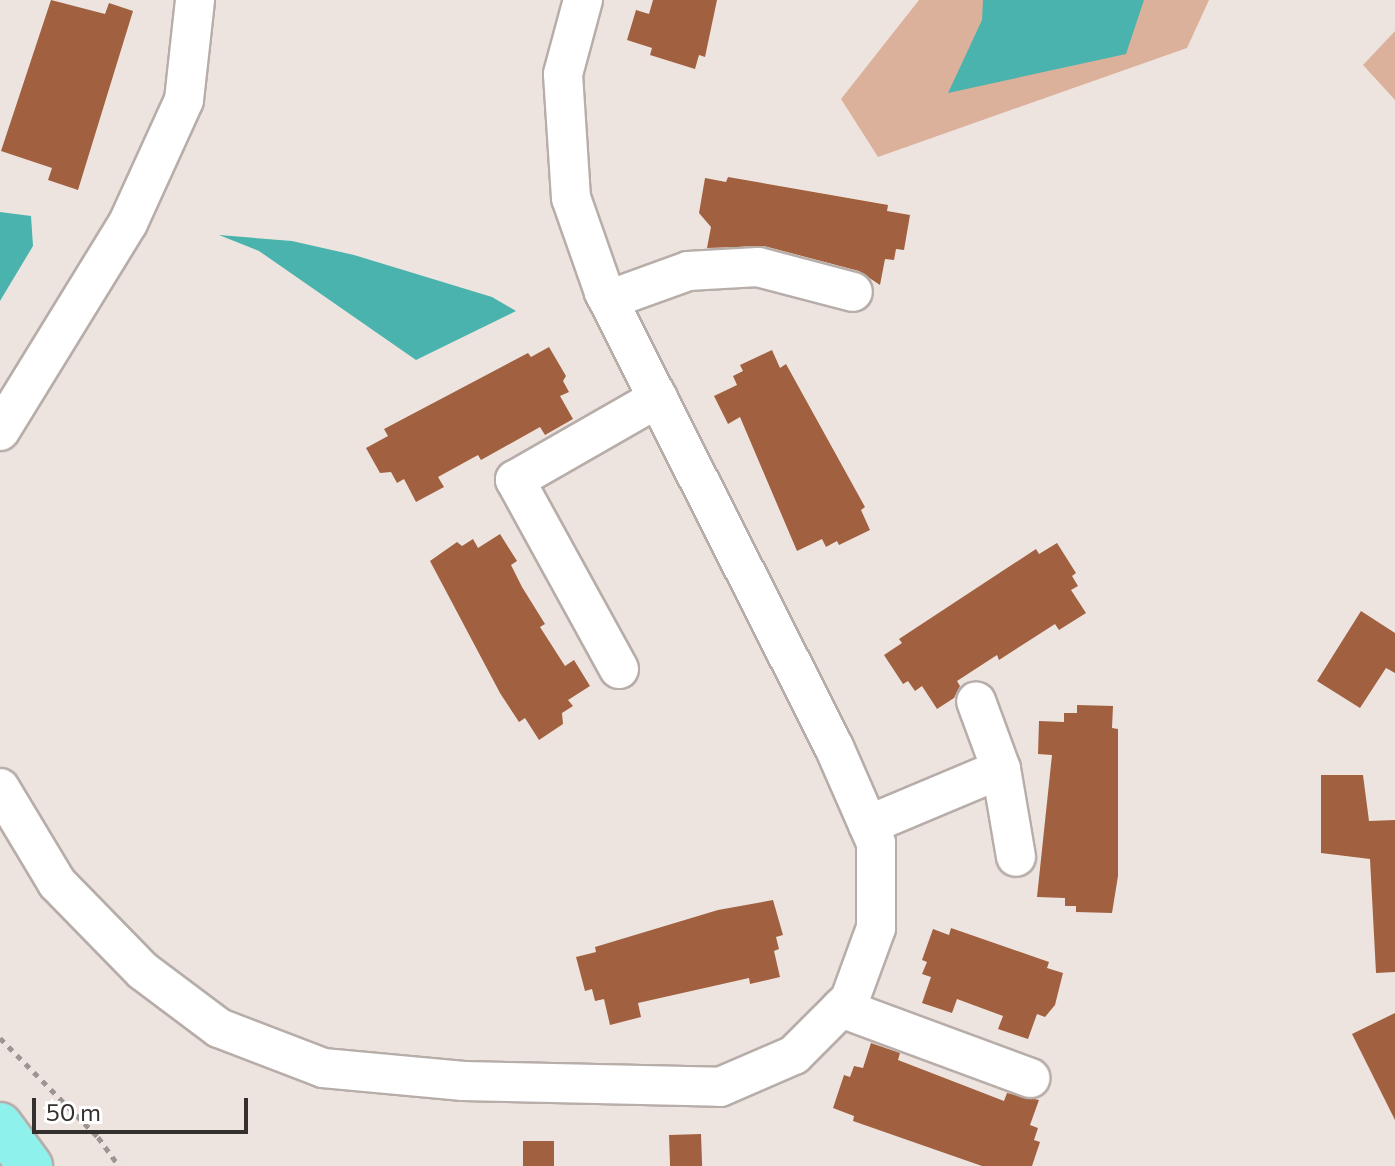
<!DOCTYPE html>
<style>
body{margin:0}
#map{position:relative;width:1395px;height:1166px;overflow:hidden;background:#eee4df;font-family:Commissioner,sans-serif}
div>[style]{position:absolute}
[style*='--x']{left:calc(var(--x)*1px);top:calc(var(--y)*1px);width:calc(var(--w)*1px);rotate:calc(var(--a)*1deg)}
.green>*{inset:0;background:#dcb19c}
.water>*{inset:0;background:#4ab3ad}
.building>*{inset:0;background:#a1603f;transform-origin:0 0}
.path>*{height:5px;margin-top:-2.5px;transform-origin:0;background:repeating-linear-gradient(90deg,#9d9592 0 6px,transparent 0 12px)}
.roads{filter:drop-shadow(2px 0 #b7ada9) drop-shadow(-2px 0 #b7ada9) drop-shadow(0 2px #b7ada9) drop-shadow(0 -2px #b7ada9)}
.minor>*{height:38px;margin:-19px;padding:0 19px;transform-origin:19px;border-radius:19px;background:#fff}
.major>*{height:44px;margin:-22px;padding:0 22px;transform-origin:22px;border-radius:22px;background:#8ff1ec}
span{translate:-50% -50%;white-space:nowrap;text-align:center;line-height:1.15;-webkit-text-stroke:8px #fff;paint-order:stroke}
.scale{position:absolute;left:32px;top:1098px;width:216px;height:36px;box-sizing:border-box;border:4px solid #34302e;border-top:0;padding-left:10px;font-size:24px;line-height:28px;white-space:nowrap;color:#34302e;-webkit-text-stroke:6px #fff;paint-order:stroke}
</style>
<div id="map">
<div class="green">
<i style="clip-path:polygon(919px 0,1209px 0,1187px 48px,878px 157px,841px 99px)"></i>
<i style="clip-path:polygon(1395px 31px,1395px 100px,1363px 65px)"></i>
</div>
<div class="water">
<i style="clip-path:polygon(983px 0,1144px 0,1126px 54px,948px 93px,982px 20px)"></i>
<i style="clip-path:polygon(0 212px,31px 216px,33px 246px,0 301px)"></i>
<i style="clip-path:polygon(219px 235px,292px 241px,354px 255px,492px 297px,516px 311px,416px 360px,259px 251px)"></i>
</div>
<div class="building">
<i style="clip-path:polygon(51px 0,105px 14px,109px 3px,133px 11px,78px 190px,48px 180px,52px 168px,1px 151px)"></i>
<i style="clip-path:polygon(653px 0,717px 0,705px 57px,699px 55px,695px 69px,650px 55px,652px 48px,627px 40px,636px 10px,649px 14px)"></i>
<i style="clip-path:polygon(728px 177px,888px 205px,887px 211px,910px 215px,904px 250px,896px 249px,894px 260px,885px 259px,880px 285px,859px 271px,764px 246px,707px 248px,711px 227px,699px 213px,705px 178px,726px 182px)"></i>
<i style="clip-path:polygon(549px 347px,566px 376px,563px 381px,569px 392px,560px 396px,573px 419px,545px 435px,540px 427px,481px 460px,478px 455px,438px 477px,444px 487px,416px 502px,404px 479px,397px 483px,391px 472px,380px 473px,366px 448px,388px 436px,384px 429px,528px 353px,531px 357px)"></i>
<i style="clip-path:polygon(772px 350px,780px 368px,786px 364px,865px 507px,861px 510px,870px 530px,839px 545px,837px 541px,826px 547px,822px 539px,797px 551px,740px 417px,728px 424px,714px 396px,737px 385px,733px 376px,743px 371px,740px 365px)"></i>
<i style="clip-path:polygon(500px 534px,517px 561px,511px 565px,522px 587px,545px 624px,540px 627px,565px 666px,574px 660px,590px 686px,568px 700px,573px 706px,562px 713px,563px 724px,539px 740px,525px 718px,519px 722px,500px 693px,430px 561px,457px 542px,462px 546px,473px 539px,478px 548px)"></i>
<i style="clip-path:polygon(1057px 543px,1076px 573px,1072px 576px,1078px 586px,1071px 590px,1086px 613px,1059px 630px,1055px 624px,999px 660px,997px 655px,957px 681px,960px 686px,954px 698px,937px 709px,922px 686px,915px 691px,908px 681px,903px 684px,884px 655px,902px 643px,899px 639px,1036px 549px,1039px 554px)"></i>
<i style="clip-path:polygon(1361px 611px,1395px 633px,1395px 673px,1386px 668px,1360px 708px,1317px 681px)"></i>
<i style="clip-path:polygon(1077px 705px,1113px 706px,1112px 728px,1118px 729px,1118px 876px,1112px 913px,1076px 912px,1076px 906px,1065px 906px,1065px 898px,1037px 897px,1052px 755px,1038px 754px,1039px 721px,1064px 722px,1064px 713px,1077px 713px)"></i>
<i style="clip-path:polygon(1321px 775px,1363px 775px,1369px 821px,1395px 820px,1395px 972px,1376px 973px,1370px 859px,1321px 853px)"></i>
<i style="clip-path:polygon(773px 900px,783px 935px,776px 937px,779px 949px,774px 951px,780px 977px,750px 984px,749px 978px,638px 1003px,641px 1017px,610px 1025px,604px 999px,595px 1001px,592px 989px,585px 991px,576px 957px,596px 952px,595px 947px,718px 910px)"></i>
<i style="clip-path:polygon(951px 928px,1049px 962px,1047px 968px,1063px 973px,1055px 1005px,1045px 1017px,1037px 1014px,1028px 1039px,998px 1029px,1003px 1016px,957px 999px,952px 1013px,922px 1003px,931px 977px,922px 974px,927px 962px,922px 960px,933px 929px,949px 935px)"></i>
<i style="clip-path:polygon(1395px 1013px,1395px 1120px,1352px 1034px)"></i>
<i style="clip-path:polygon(871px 1043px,900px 1053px,898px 1060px,1004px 1101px,1007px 1093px,1039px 1100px,1030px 1125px,1038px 1128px,1034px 1140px,1040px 1142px,1032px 1166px,982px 1166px,853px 1121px,854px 1116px,833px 1108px,844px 1075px,850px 1077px,854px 1066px,863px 1068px)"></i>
<i style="left:701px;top:1134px;width:32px;height:32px;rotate:88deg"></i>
<i style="left:523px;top:1141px;width:31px;height:25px"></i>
</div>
<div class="path">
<i style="--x:0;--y:1038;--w:139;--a:45.3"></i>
<i style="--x:98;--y:1137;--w:36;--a:54"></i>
</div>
<div class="roads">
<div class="minor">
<i style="--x:608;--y:300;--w:85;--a:-19.9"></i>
<i style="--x:688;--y:271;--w:70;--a:-3.3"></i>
<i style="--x:758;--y:267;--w:98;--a:14.7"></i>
<i style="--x:0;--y:431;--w:244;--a:-58.4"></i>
<i style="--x:128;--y:223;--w:135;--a:-65.5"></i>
<i style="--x:184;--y:100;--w:101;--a:-83.7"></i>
<i style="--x:619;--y:669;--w:216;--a:-118.8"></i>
<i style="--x:515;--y:480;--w:165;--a:-29.8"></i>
<i style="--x:1001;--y:769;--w:89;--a:80.3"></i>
<i style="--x:0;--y:788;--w:111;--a:59"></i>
<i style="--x:57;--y:883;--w:123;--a:45.7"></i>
<i style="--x:143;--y:971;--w:95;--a:36.9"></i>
<i style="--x:219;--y:1028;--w:111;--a:21"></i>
<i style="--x:323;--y:1068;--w:141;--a:5.3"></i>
<i style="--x:463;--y:1081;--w:257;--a:1.3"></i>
<i style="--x:720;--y:1087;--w:81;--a:-23.4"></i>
<i style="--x:794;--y:1055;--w:79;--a:-45"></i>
<i style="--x:850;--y:999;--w:76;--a:-69.9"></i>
<i style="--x:876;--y:928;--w:85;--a:-90"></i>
<i style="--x:876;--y:843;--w:105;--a:-113.6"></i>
<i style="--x:834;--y:747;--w:510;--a:-116.82"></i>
<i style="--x:604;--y:292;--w:100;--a:-109.3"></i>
<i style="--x:571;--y:198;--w:124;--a:-93.7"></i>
<i style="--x:563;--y:74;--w:77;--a:-74.9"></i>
<i style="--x:868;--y:825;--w:144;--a:-22.8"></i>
<i style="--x:1001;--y:769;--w:72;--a:-110.2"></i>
<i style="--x:841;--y:1008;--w:202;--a:20.3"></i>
</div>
<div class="major">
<i style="--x:0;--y:1125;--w:51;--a:53.8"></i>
</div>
</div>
<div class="scale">50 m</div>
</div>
